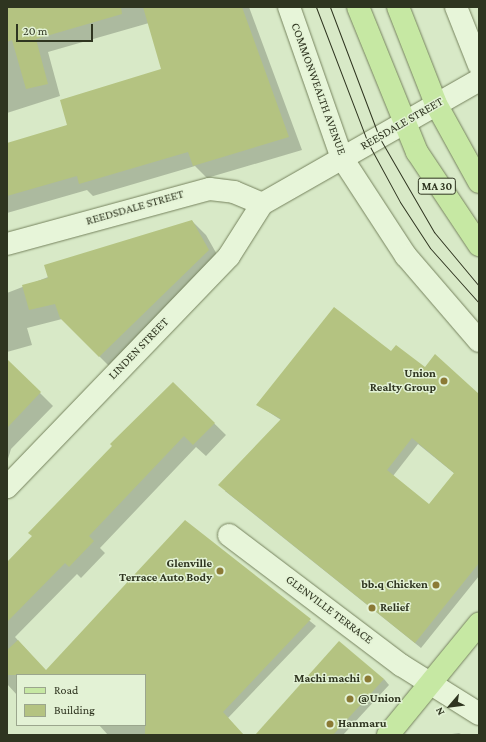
<!DOCTYPE html>
<html>
<head>
<meta charset="utf-8">
<style>
  body { margin:0 }
  #map { position:relative; width:486px; height:742px; overflow:hidden; background:#d8e9c7; font-family:"Crimson Pro",serif }
  div>[style] { position:absolute }
  [style*='--x'] { left:calc(var(--x)*1px); top:calc(var(--y)*1px); width:calc(var(--w)*1px); rotate:calc(var(--a)*1deg) }
  .shadow>* { inset:0; background:#0003 }
  .building>* { inset:0; background:#b4c381 }
  .roads { filter:drop-shadow(0 0 1px #76835e) drop-shadow(0 0 1px #76835e) }
  .minor>* { height:22px; margin:-11px; padding:0 11px; transform-origin:11px; border-radius:11px; background:#e7f5d9 }
  .major>* { height:22px; margin:-11px; padding:0 11px; transform-origin:11px; border-radius:11px; background:#c6e8a3 }
  .tram>* { height:1px; margin:-0.5px; padding:0 0.5px; transform-origin:0.5px; border-radius:0.5px; background:#2f3520 }
  .dots>* { width:11px; height:11px; translate:-50% -50%; box-sizing:border-box; border:2px solid #e3f2d5; border-radius:50% }
  span { translate:-50% -50%; white-space:nowrap; text-align:center; line-height:1.15; -webkit-text-stroke:3px #e3f2d5; paint-order:stroke }
  .shield-label span { padding:1px 3px; background:#e3f2d5; border:1px solid; border-radius:3px; -webkit-text-stroke-width:0 }
  .shield-label { font-size:11px; color:#2f3520; font-weight:700 }
  .street-label { font-size:12px; color:#2f3520 }
  .poi-label { font-size:12px; color:#2f3520; font-weight:700 }
  .right { translate:-100% -50%; text-align:right }
  .left { translate:0 -50%; text-align:left }
  .frame { position:absolute; inset:0; border:8px solid #2f3520; pointer-events:none }
  .legend { position:absolute; left:16px; top:674px; width:130px; height:52px; box-sizing:border-box; background:#e3f2d5; border:1px solid #9ba68d; margin:0; padding:5px 7px; list-style:none; font-size:12px; color:#2f3520 }
  .legend li { display:flex; align-items:center; gap:8px; height:20px }
  .legend b { width:20px; border:1px solid #9ba68d }
  .north { position:absolute; left:430px; top:686px; width:40px; height:40px; -webkit-text-stroke:3px #e3f2d5; paint-order:stroke; rotate:242deg; font-size:11px; font-weight:700; line-height:16px; text-align:center; color:#2f3520 }
  .north::after { content:''; display:block; margin:auto; width:14px; height:18px; background:#2f3520; clip-path:polygon(50% 0,100% 100%,50% 72%,0 100%) }
  .scale { position:absolute; left:16px; top:24px; width:77px; height:18px; box-sizing:border-box; border:2px solid #2f3520; border-top:0; padding-left:5px; font-size:12px; line-height:14px; white-space:nowrap; color:#2f3520; -webkit-text-stroke:3px #e3f2d5; paint-order:stroke }
</style>
</head>
<body>
<div id="map">
  <div class="shadow">
    <div style="clip-path:polygon(7px 7px,249px 7px,302px 150px,207px 178px,195px 166px,93px 196px,87px 190px,7px 213px,7px 144px,69px 125px,162px 70px,149px 23px,48px 52px,60px 96px,7px 113px)"></div>
    <div style="clip-path:polygon(192px 221px,206px 235px,223px 265px,113px 370px,62px 319px,27px 328px,32px 345px,7px 352px,7px 293px)"></div>
    <div style="clip-path:polygon(evenodd,391px 353px,479px 395px,479px 576px,421px 648px,225px 491px,281px 420px,258px 405px,391px 353px,418px 444px,455px 474px,429px 506px,393px 476px,418px 444px)"></div>
    <div style="clip-path:polygon(7px 360px,53px 406px,11px 449px,7px 462px)"></div>
    <div style="clip-path:polygon(173px 383px,226px 435px,206px 456px,196px 447px,100px 548px,105px 553px,81px 578px,77px 574px,15px 637px,49px 675px,17px 675px,17px 695px,7px 684px,7px 564px)"></div>
    <div style="clip-path:polygon(185px 521px,316px 626px,228px 718px,243px 735px,108px 735px,99px 725px,145px 725px,145px 675px,56px 675px)"></div>
    <div style="clip-path:polygon(384px 679px,389px 685px,343px 735px,257px 735px)"></div>
    <div style="clip-path:polygon(459px 733px,463px 735px,445px 735px)"></div>
  </div>
  <div class="building">
    <div style="clip-path:polygon(7px 7px,121px 7px,122px 14px,36px 39px,48px 84px,26px 89px,12px 40px,7px 42px)"></div>
    <div style="clip-path:polygon(143px 7px,242px 7px,289px 137px,193px 166px,188px 152px,79px 184px,77px 176px,7px 196px,7px 143px,67px 125px,60px 100px,161px 69px)"></div>
    <div style="clip-path:polygon(192px 220px,209px 250px,99px 357px,60px 318px,55px 304px,29px 310px,22px 285px,48px 278px,44px 265px)"></div>
    <div style="clip-path:polygon(evenodd,334px 307px,391px 351px,396px 345px,425px 367px,435px 354px,479px 394px,479px 563px,415px 643px,218px 485px,281px 419px,256px 405px,334px 307px,412px 438px,454px 473px,429px 504px,387px 470px,412px 438px)"></div>
    <div style="clip-path:polygon(7px 359px,41px 392px,7px 428px)"></div>
    <div style="clip-path:polygon(173px 382px,215px 423px,193px 445px,184px 436px,89px 536px,94px 541px,69px 567px,65px 563px,7px 622px,7px 562px,32px 536px,28px 533px,112px 446px,110px 444px)"></div>
    <div style="clip-path:polygon(185px 520px,311px 619px,223px 712px,244px 735px,145px 735px,145px 675px,7px 675px,7px 650px,18px 640px,46px 670px)"></div>
    <div style="clip-path:polygon(339px 641px,384px 679px,333px 735px,255px 735px)"></div>
  </div>
  <div class="roads">
    <div class="minor">
      <div style="--x:289;--y:7;--w:160;--a:70.7"></div>
      <div style="--x:342;--y:158;--w:117;--a:56.9"></div>
      <div style="--x:406;--y:256;--w:112;--a:49.3"></div>
      <div style="--x:456;--y:7;--w:62;--a:68.4"></div>
      <div style="--x:7;--y:244;--w:210;--a:-15.2"></div>
      <div style="--x:210;--y:189;--w:24;--a:7"></div>
      <div style="--x:234;--y:192;--w:30;--a:23"></div>
      <div style="--x:7;--y:487;--w:320;--a:-46.1"></div>
      <div style="--x:229;--y:256;--w:62;--a:-57.6"></div>
      <div style="--x:262;--y:204;--w:250;--a:-29.7"></div>
      <div style="--x:229;--y:535;--w:216;--a:37.1"></div>
      <div style="--x:401;--y:665;--w:92;--a:32.1"></div>
    </div>
    <div class="major">
      <div style="--x:358;--y:7;--w:157;--a:67.9"></div>
      <div style="--x:417;--y:152;--w:112;--a:56.3"></div>
      <div style="--x:398;--y:7;--w:104;--a:68.6"></div>
      <div style="--x:436;--y:104;--w:89;--a:61.1"></div>
      <div style="--x:388;--y:735;--w:144;--a:-50.7"></div>
    </div>
  </div>
  <div class="tram">
    <div style="--x:316;--y:7;--w:146;--a:69.1"></div>
    <div style="--x:368;--y:143;--w:67;--a:61.5"></div>
    <div style="--x:400;--y:202;--w:55;--a:56.9"></div>
    <div style="--x:430;--y:248;--w:74;--a:48.3"></div>
    <div style="--x:330;--y:7;--w:139;--a:69.3"></div>
    <div style="--x:379;--y:137;--w:110;--a:59.9"></div>
    <div style="--x:434;--y:232;--w:70;--a:50.2"></div>
  </div>
  <div class="dots">
    <div style="left:444px;top:381px;background:#8b7a35"></div>
    <div style="left:220px;top:571px;background:#8b7a35"></div>
    <div style="left:436px;top:585px;background:#8b7a35"></div>
    <div style="left:372px;top:608px;background:#8b7a35"></div>
    <div style="left:368px;top:679px;background:#8b7a35"></div>
    <div style="left:350px;top:699px;background:#8b7a35"></div>
    <div style="left:330px;top:724px;background:#8b7a35"></div>
  </div>
  <div class="shield-label">
    <span style="left:437px;top:186px">MA 30</span>
  </div>
  <div class="street-label">
    <span style="left:318px;top:89px;rotate:70deg">COMMONWEALTH AVENUE</span>
    <span style="left:402px;top:124px;rotate:-30deg">REESDALE STREET</span>
    <span style="left:135px;top:208px;rotate:-16deg">REEDSDALE STREET</span>
    <span style="left:139px;top:349px;rotate:-46deg">LINDEN STREET</span>
    <span style="left:329px;top:610px;rotate:37deg">GLENVILLE TERRACE</span>
  </div>
  <div class="poi-label">
    <span class="right" style="left:436px;top:381px">Union<br>Realty Group</span>
    <span class="right" style="left:212px;top:571px">Glenville<br>Terrace Auto Body</span>
    <span class="right" style="left:428px;top:585px">bb.q Chicken</span>
    <span class="left" style="left:380px;top:608px">Relief</span>
    <span class="right" style="left:360px;top:679px">Machi machi</span>
    <span class="left" style="left:358px;top:699px">@Union</span>
    <span class="left" style="left:338px;top:724px">Hanmaru</span>
  </div>
  <div class="frame"></div>
  <ul class="legend">
  <li><b style="height:5px;background:#c6e8a3"></b>Road</li>
  <li><b style="height:11px;background:#b4c381"></b>Building</li>
  </ul>
  <div class="north">N</div>
  <div class="scale">20 m</div>
</div>
</body>
</html>
